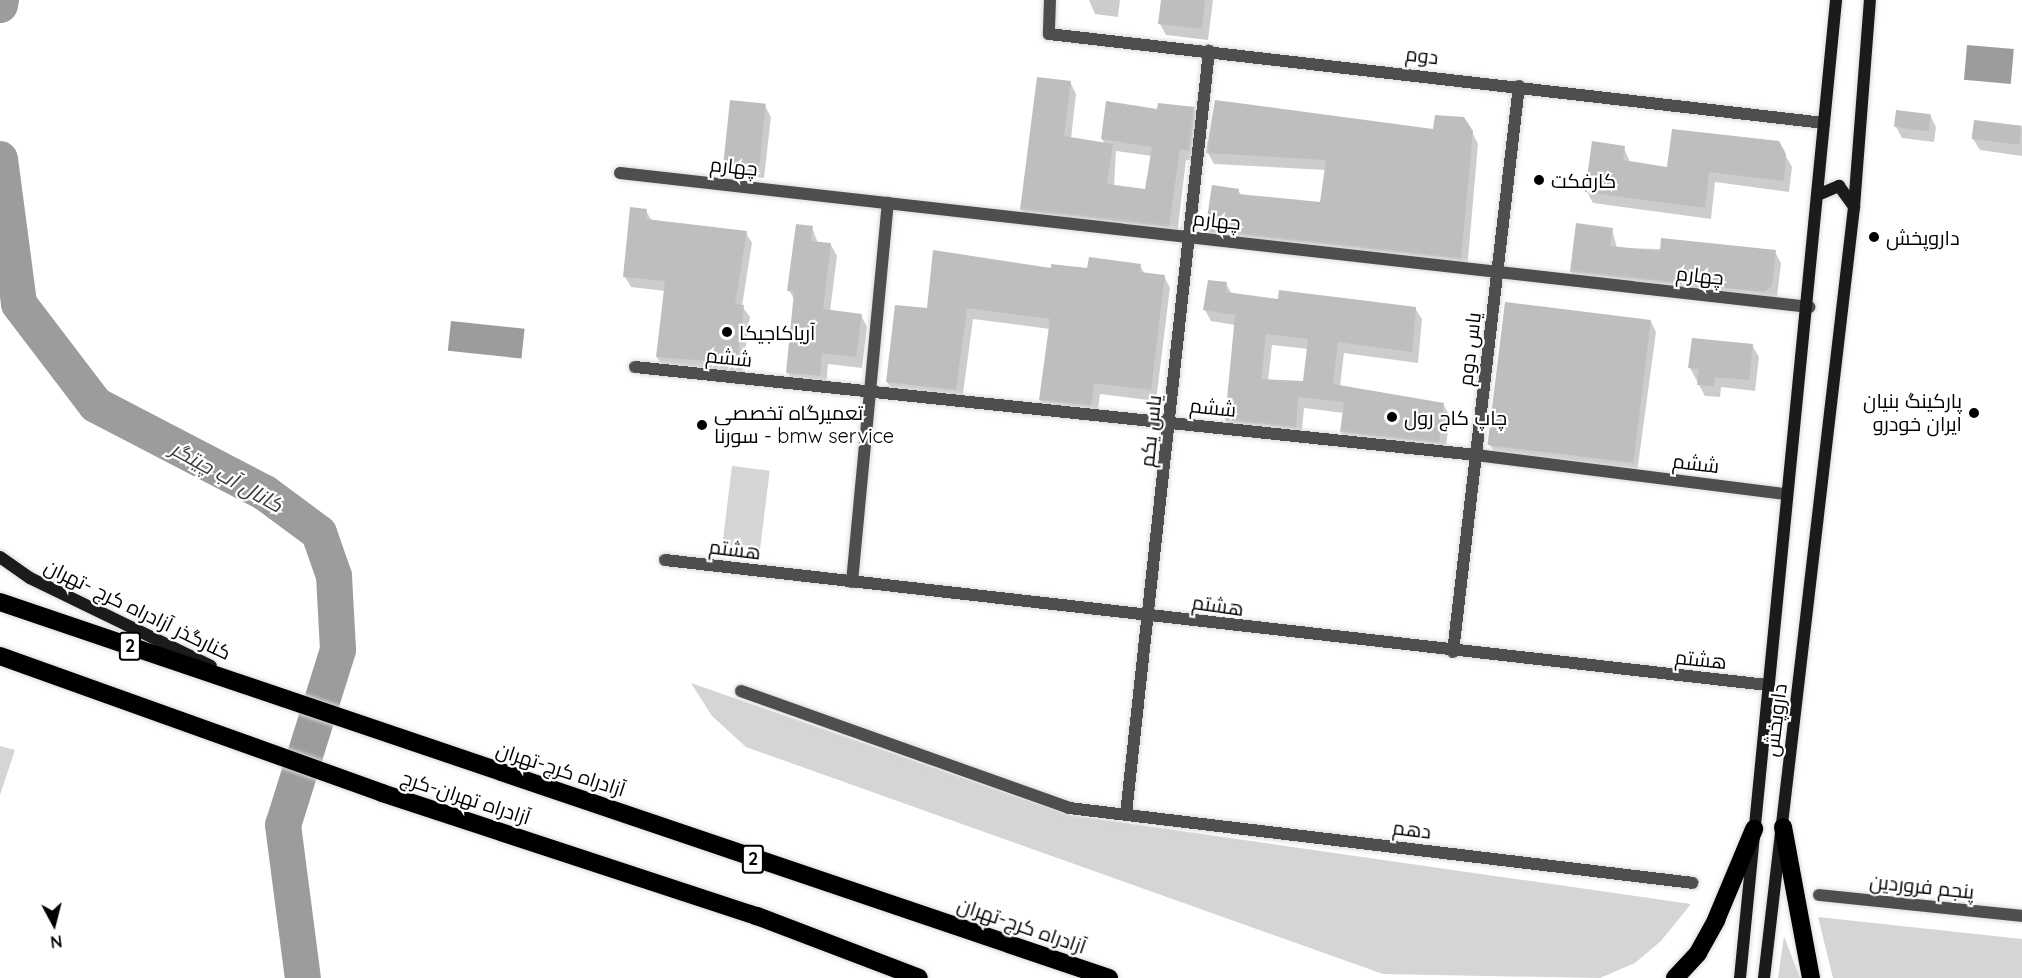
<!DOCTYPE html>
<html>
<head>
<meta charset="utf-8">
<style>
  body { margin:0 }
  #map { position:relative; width:2022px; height:978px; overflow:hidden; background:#fff; font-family:Quicksand,Cairo,sans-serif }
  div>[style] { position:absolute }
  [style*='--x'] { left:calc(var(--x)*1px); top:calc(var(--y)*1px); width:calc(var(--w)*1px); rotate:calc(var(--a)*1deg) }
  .green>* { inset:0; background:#d5d5d5; transform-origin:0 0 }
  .water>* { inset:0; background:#9c9c9c; transform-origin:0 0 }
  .shadow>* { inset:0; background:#0003 }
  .river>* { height:36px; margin:-18px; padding:0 18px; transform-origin:18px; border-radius:18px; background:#9c9c9c }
  .building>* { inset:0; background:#bebebe; transform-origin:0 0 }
  .roads { filter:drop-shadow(0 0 2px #dbdbdb) drop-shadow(0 0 2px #dbdbdb) }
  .street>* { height:12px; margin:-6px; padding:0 6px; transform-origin:6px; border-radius:6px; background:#4e4e4e }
  .secondary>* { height:12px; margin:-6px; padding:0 6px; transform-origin:6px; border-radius:6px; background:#1b1b1b }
  .highway>* { height:18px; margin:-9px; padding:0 9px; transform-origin:9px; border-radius:9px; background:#000 }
  .dots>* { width:16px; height:16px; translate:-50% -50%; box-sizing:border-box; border:3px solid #fff; border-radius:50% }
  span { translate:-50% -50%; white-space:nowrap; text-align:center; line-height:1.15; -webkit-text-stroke:4.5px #fff; paint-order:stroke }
  .shield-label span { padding:2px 4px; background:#fff; border:2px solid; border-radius:4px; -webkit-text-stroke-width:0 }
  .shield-label { font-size:18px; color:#000; font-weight:700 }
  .street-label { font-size:20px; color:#000 }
  .poi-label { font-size:20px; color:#000 }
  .left { translate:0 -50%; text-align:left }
  .right { translate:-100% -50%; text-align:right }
  .water-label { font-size:21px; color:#3d3d3d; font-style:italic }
  .north { position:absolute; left:24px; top:894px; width:60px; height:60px; -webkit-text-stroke:4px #fff; paint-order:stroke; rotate:173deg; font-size:16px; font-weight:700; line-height:24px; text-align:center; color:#000 }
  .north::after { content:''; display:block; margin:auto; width:21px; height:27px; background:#000; clip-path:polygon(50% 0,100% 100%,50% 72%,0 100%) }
</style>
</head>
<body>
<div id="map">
  <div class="green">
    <div style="left:732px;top:466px;width:38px;height:79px;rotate:7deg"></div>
    <div style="clip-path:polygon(691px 683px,1069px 815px,1691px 904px,1661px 941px,1635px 963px,1600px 978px,1383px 974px,746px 747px,712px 716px)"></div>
    <div style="clip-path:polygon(0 746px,15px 750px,0 795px)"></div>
    <div style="clip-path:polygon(1818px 917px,2022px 939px,2022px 978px,1833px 978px)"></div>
    <div style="clip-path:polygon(1784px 936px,1800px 978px,1778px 978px)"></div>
  </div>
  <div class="water">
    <div style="left:1967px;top:45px;width:47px;height:35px;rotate:5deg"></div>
    <div style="left:451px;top:321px;width:74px;height:30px;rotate:6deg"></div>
  </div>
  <div class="shadow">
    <div style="clip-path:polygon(1089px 0,1120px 0,1118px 17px,1095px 14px)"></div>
    <div style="clip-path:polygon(1162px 0,1213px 0,1208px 40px,1166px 35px,1160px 24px)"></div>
    <div style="clip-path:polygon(evenodd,1070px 82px,1076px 94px,1071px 139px,1105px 144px,1102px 139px,1158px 111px,1194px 109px,1200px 120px,1196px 161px,1186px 160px,1177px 235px,1028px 221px,1021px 209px,1070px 82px,1116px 151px,1152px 156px,1146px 191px,1114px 186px,1116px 151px)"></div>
    <div style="clip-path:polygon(765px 106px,771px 117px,764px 178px,730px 174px,723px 163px)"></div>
    <div style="clip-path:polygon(1930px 115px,1936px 127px,1934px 142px,1902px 138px,1896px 127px)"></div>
    <div style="clip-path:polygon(2022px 128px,2022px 156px,1980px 150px,1973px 139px)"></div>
    <div style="clip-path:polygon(1435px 131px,1472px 132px,1478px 144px,1467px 270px,1213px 242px,1207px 230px,1238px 190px,1242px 196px,1321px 204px,1326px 170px,1214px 164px,1208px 153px)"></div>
    <div style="clip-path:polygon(1778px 142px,1792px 167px,1789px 192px,1715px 182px,1711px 219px,1593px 203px,1587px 192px,1624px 148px,1630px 162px,1669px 168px)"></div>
    <div style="clip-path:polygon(646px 211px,652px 221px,746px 233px,752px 243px,742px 306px,750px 317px,742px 373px,663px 368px,657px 357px,665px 291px,631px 287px,625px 277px)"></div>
    <div style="clip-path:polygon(812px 228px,818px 243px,831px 245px,837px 256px,830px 311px,861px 315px,867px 327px,862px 368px,828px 364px,826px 387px,794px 384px,788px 373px,795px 301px,789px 290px)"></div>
    <div style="clip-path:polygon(1612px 229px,1617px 248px,1775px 252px,1781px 263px,1777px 297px,1771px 303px,1578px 283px,1571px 271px)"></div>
    <div style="clip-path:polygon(1140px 266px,1145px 274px,1164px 276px,1170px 288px,1156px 401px,1100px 394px,1097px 417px,1047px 412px,1040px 400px,1050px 329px,973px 319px,962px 401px,894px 393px,887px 382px,929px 310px,1052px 270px)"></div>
    <div style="clip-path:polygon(evenodd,1226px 284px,1232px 294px,1279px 301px,1415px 308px,1422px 319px,1418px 363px,1344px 353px,1340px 386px,1443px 404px,1450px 416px,1445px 454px,1348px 443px,1341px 432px,1344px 413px,1304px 408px,1301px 439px,1233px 431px,1226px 420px,1235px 325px,1211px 321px,1205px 310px,1226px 284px,1272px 345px,1308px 349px,1304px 383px,1268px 381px,1272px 345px)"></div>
    <div style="clip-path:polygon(1650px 320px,1656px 332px,1637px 473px,1497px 456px,1490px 445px)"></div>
    <div style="clip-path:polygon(1752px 345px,1759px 357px,1755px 391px,1721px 387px,1720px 397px,1705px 396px,1690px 368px)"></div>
  </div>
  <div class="river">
    <div style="--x:0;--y:5;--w:5;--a:-79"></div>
    <div style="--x:0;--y:159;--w:146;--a:82.5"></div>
    <div style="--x:19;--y:304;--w:127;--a:52.7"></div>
    <div style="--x:96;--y:405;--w:191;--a:27.5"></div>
    <div style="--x:265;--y:493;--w:67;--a:36.5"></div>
    <div style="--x:319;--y:533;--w:46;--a:70.8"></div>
    <div style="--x:334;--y:576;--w:74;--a:86.9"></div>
    <div style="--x:338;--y:650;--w:183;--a:107.4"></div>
    <div style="--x:283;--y:825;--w:154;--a:82.6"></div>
  </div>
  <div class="building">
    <div style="clip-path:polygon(1161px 0,1205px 0,1202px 29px,1158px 24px)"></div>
    <div style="clip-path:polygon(1037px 77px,1071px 81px,1064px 136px,1113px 144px,1107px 184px,1145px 189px,1152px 147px,1101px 139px,1106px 101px,1157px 109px,1158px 103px,1195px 107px,1190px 151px,1180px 149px,1169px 227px,1020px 210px)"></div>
    <div style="left:730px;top:100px;width:36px;height:64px;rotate:6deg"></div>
    <div style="clip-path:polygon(1215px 100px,1433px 129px,1435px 115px,1464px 117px,1473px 131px,1461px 259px,1205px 231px,1212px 185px,1239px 189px,1238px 194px,1320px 202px,1326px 160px,1206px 153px)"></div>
    <div style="left:1896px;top:110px;width:35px;height:17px;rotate:7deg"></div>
    <div style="left:1974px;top:120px;width:48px;height:19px;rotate:7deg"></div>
    <div style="clip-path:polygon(1672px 129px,1779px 141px,1786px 154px,1784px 181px,1709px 172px,1705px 208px,1585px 192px,1592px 141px,1625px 146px,1623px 160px,1667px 167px)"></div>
    <div style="clip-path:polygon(630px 207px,647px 209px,646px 219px,747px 231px,735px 304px,744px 305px,737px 363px,656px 357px,665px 281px,623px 277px)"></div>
    <div style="clip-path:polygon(1576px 223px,1613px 228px,1610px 246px,1660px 251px,1661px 238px,1776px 250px,1772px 286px,1764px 292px,1570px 272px)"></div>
    <div style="clip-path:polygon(796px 224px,813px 226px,811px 241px,831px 243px,823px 309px,862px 314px,856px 357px,822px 353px,820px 376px,786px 373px,794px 292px,787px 291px)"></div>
    <div style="clip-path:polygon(933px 250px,1051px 268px,1051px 264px,1087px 268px,1089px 257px,1141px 264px,1140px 272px,1165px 275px,1151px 390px,1094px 383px,1091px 406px,1039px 400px,1050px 319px,967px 308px,956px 390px,886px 382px,895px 305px,927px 308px)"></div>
    <div style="clip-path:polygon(evenodd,1208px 280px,1227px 282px,1226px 292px,1278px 299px,1279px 290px,1416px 307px,1412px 352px,1338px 342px,1333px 384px,1444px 403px,1439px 443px,1340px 432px,1344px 402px,1298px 397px,1296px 428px,1225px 420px,1235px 315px,1203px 310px,1208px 280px,1266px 334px,1308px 339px,1303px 381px,1261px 379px,1266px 334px)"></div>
    <div style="left:1505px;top:302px;width:147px;height:144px;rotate:7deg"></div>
    <div style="clip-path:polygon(1692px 338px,1753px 344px,1749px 380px,1715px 377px,1714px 386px,1697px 385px,1699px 369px,1688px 368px)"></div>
  </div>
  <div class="roads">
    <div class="street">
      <div style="--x:1050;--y:0;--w:34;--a:92"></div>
      <div style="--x:1049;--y:34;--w:780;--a:6.55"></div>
      <div style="--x:620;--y:173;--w:1197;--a:6.43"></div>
      <div style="--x:635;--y:367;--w:846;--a:5.97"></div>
      <div style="--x:1476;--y:455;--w:312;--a:7.2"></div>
      <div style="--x:665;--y:560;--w:1109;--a:6.47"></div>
      <div style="--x:852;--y:582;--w:381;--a:-84.6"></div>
      <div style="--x:1453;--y:652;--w:570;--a:-83.35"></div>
      <div style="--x:741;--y:691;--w:348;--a:19.6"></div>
      <div style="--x:1069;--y:808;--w:628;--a:6.85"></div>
      <div style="--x:1126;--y:814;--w:768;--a:-83.79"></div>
      <div style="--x:1819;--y:895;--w:204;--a:5.9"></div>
    </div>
    <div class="secondary">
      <div style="--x:1820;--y:194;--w:21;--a:-23"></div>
      <div style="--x:1839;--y:186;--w:26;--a:54"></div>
      <div style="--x:0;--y:557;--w:37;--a:35"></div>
      <div style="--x:30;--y:578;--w:201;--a:25.9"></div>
      <div style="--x:1740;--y:978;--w:983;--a:-84.39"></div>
      <div style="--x:1764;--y:978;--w:776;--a:-83.34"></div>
      <div style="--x:1854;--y:207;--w:208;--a:-85.6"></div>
    </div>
    <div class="highway">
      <div style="--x:0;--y:602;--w:1171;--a:18.73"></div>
      <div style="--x:0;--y:656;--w:406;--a:19.7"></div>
      <div style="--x:382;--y:793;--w:395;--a:18.2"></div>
      <div style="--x:757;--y:916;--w:173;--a:20.9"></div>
      <div style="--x:1783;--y:827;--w:154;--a:79.5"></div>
      <div style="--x:1675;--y:978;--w:34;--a:-47"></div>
      <div style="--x:1698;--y:953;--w:38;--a:-61"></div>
      <div style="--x:1716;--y:920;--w:99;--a:-67.3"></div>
    </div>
  </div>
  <div class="dots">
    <div style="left:1539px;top:180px;background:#000"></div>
    <div style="left:1874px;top:237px;background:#000"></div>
    <div style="left:727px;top:332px;background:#000"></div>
    <div style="left:1974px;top:413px;background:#000"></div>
    <div style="left:1392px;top:417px;background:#000"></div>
    <div style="left:702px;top:425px;background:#000"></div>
  </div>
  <div class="shield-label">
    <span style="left:130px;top:646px">2</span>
    <span style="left:753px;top:859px">2</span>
  </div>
  <div class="street-label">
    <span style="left:1422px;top:55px;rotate:7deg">دوم</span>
    <span style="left:734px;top:166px;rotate:6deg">چهارم</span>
    <span style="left:1217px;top:220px;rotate:6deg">چهارم</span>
    <span style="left:1700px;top:275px;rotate:6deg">چهارم</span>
    <span style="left:1469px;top:349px;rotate:-83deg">یاس دوم</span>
    <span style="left:729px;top:357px;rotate:6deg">ششم</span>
    <span style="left:1213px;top:407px;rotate:6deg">ششم</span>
    <span style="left:1150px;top:431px;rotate:-84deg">یاس یکم</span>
    <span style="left:1696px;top:463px;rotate:7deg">ششم</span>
    <span style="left:735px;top:549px;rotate:7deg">هشتم</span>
    <span style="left:1218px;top:605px;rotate:8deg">هشتم</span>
    <span style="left:138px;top:609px;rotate:26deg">کنارگذر آزادراه کرج -تهران</span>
    <span style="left:1701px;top:659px;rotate:6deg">هشتم</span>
    <span style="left:1775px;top:720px;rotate:-83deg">داروپخش</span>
    <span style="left:561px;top:769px;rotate:18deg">آزادراه کرج-تهران</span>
    <span style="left:466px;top:797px;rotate:18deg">آزادراه تهران-کرج</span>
    <span style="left:1412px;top:829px;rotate:7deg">دهم</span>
    <span style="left:1922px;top:886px;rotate:6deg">پنجم فروردین</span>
    <span style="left:1022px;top:925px;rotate:19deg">آزادراه کرج-تهران</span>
  </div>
  <div class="poi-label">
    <span class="left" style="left:1551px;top:180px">کارفکت</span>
    <span class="left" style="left:1886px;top:237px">داروپخش</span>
    <span class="left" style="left:739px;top:332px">آریاکاجیکا</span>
    <span class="right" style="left:1962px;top:412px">پارکینگ بنیان<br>ایران خودرو</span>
    <span class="left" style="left:714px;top:424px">تعمیرگاه تخصصی<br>سورنا - bmw service</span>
    <span class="left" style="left:1404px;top:417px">چاپ کاج رول</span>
  </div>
  <div class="water-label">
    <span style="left:227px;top:476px;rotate:29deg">کانال آب چیتگر</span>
  </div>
  <div class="north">N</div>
</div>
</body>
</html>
